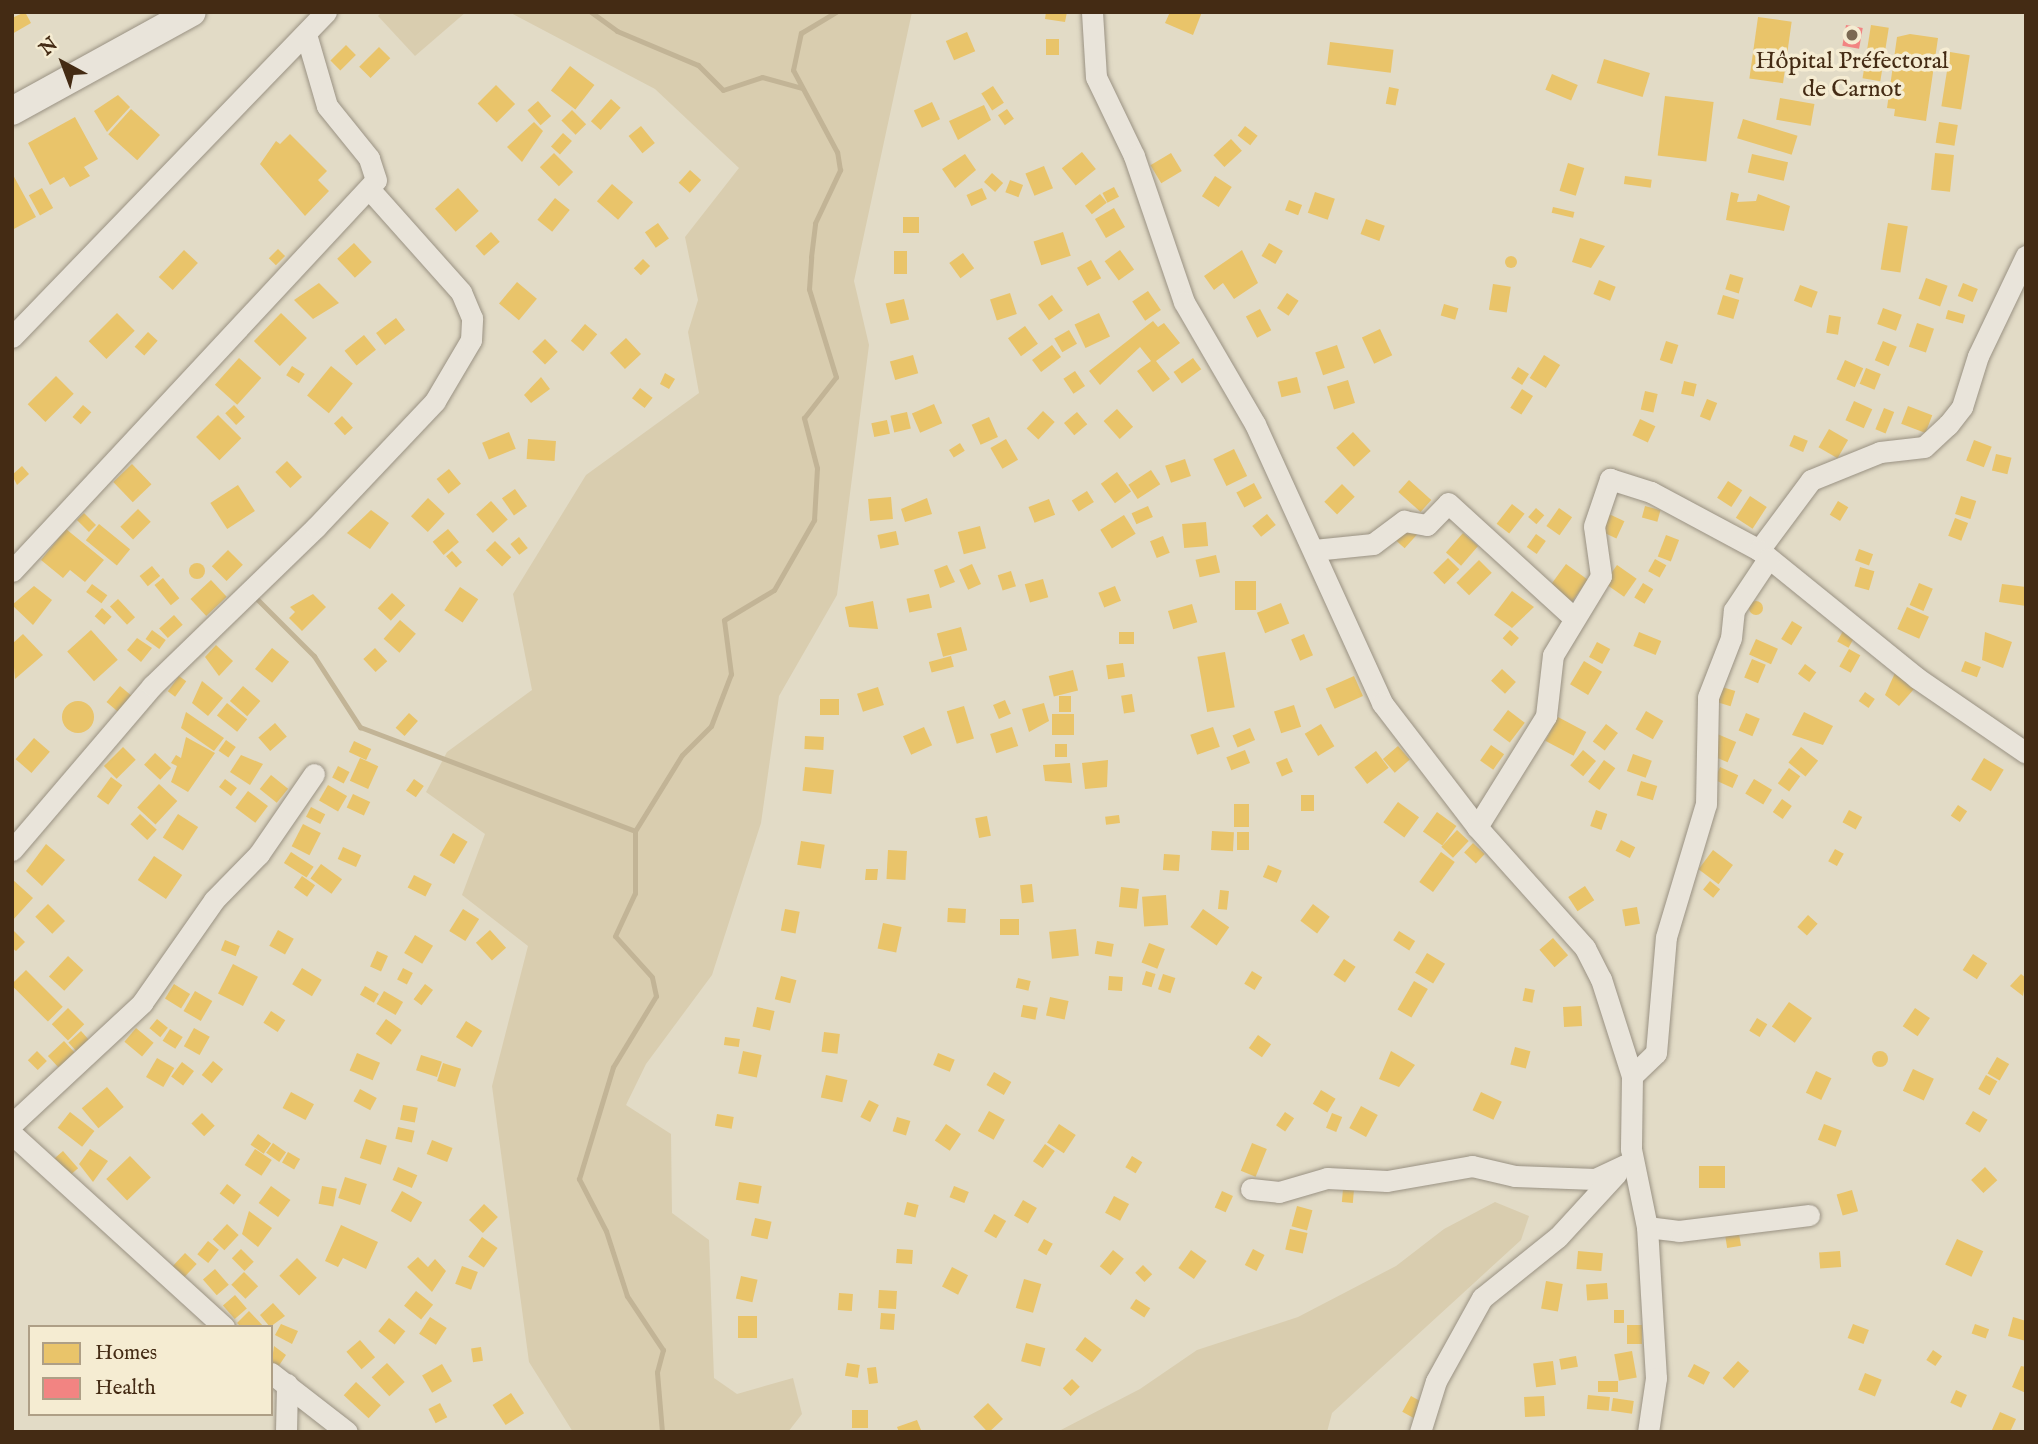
<!DOCTYPE html>
<html>
<head>
<meta charset="utf-8">
<style>
  body { margin:0 }
  #map { position:relative; width:2038px; height:1444px; overflow:hidden; background:#e2dbc6; font-family:"IM FELL English",serif }
  div>[style] { position:absolute }
  [style*='--x'] { left:calc(var(--x)*1px); top:calc(var(--y)*1px); width:calc(var(--w)*1px); rotate:calc(var(--a)*1deg) }
  .green>* { inset:0; background:#d9cdaf }
  .homes>* { inset:0; background:#e9c46a; transform-origin:0 0 }
  .round { border-radius:50% }
  .health>* { inset:0; background:#f28482; transform-origin:0 0 }
  .stream>* { height:5px; margin:-2.5px; padding:0 2.5px; transform-origin:2.5px; border-radius:2.5px; background:#c2b496 }
  .roads { filter:drop-shadow(0 0 2px #9a9283) drop-shadow(0 0 2px #9a9283) }
  .minor>* { height:21px; margin:-10.5px; padding:0 10.5px; transform-origin:10.5px; border-radius:10.5px; background:#e9e4da }
  .secondary>* { height:28px; margin:-14px; padding:0 14px; transform-origin:14px; border-radius:14px; background:#e9e4da }
  .dots>* { width:19px; height:19px; translate:-50% -50%; box-sizing:border-box; border:4px solid #f5ecd2; border-radius:50% }
  span { translate:-50% -50%; white-space:nowrap; text-align:center; line-height:1.15; -webkit-text-stroke:7px #f5ecd2; paint-order:stroke }
  .poi-label { font-size:24px; color:#442b14 }
  .frame { position:absolute; inset:0; border:14px solid #442b14; pointer-events:none }
  .legend { position:absolute; left:28px; top:1325px; width:245px; height:91px; box-sizing:border-box; background:#f5ecd2; border:2px solid #ae9f86; margin:0; padding:9px 12px; list-style:none; font-size:21px; color:#442b14 }
  .legend li { display:flex; align-items:center; gap:14px; height:35px }
  .legend b { width:35px; border:2px solid #ae9f86 }
  .north { position:absolute; left:28px; top:28px; width:70px; height:70px; -webkit-text-stroke:5px #f5ecd2; paint-order:stroke; rotate:319deg; font-size:19px; font-weight:700; line-height:28px; text-align:center; color:#442b14 }
  .north::after { content:''; display:block; margin:auto; width:24px; height:32px; background:#442b14; clip-path:polygon(50% 0,100% 100%,50% 72%,0 100%) }
</style>
</head>
<body>
<div id="map">
  <div class="green">
    <div style="clip-path:polygon(382px 12px,466px 12px,415px 56px,378px 16px)"></div>
    <div style="clip-path:polygon(509px 12px,912px 12px,854px 281px,869px 345px,837px 595px,779px 696px,761px 823px,712px 975px,646px 1064px,626px 1105px,671px 1134px,672px 1213px,709px 1240px,714px 1378px,737px 1394px,793px 1378px,802px 1414px,788px 1432px,573px 1432px,529px 1362px,492px 1086px,528px 946px,462px 895px,485px 834px,426px 792px,447px 752px,532px 690px,513px 594px,586px 475px,699px 393px,688px 332px,698px 300px,685px 237px,739px 168px,655px 89px)"></div>
    <div style="clip-path:polygon(1495px 1202px,1529px 1216px,1521px 1240px,1332px 1413px,1327px 1432px,1057px 1432px,1140px 1389px,1197px 1350px,1298px 1317px,1396px 1266px,1444px 1229px)"></div>
  </div>
  <div class="homes">
    <div style="clip-path:polygon(25px 12px,31px 23px,12px 34px,12px 18px)"></div>
    <div style="clip-path:polygon(1046px 12px,1067px 12px,1065px 22px,1045px 19px)"></div>
    <div style="clip-path:polygon(1170px 12px,1202px 12px,1193px 35px,1165px 23px)"></div>
    <div style="left:1758px;top:17px;width:34px;height:62px;rotate:8deg"></div>
    <div style="left:1871px;top:25px;width:18px;height:54px;rotate:9deg"></div>
    <div style="left:967px;top:32px;width:21px;height:23px;rotate:67deg"></div>
    <div style="clip-path:polygon(1910px 34px,1938px 38px,1926px 121px,1894px 116px,1895px 109px,1887px 108px,1897px 37px)"></div>
    <div style="left:1059px;top:39px;width:16px;height:13px;rotate:90deg"></div>
    <div style="left:1330px;top:42px;width:64px;height:23px;rotate:7deg"></div>
    <div style="left:346px;top:45px;width:14px;height:22px;rotate:45deg"></div>
    <div style="left:379px;top:47px;width:16px;height:28px;rotate:45deg"></div>
    <div style="left:1950px;top:52px;width:20px;height:55px;rotate:9deg"></div>
    <div style="left:1604px;top:59px;width:48px;height:25px;rotate:17deg"></div>
    <div style="left:570px;top:66px;width:31px;height:31px;rotate:38deg"></div>
    <div style="left:1552px;top:74px;width:28px;height:17px;rotate:23deg"></div>
    <div style="left:496px;top:85px;width:27px;height:26px;rotate:45deg"></div>
    <div style="left:993px;top:86px;width:20px;height:14px;rotate:57deg"></div>
    <div style="left:1389px;top:87px;width:10px;height:17px;rotate:11deg"></div>
    <div style="clip-path:polygon(118px 95px,130px 107px,107px 132px,94px 111px)"></div>
    <div style="left:1665px;top:96px;width:49px;height:60px;rotate:7deg"></div>
    <div style="left:1780px;top:98px;width:35px;height:22px;rotate:10deg"></div>
    <div style="left:611px;top:99px;width:13px;height:30px;rotate:42deg"></div>
    <div style="left:538px;top:101px;width:20px;height:14px;rotate:49deg"></div>
    <div style="left:932px;top:102px;width:19px;height:20px;rotate:65deg"></div>
    <div style="clip-path:polygon(984px 105px,991px 120px,958px 140px,949px 121px)"></div>
    <div style="left:131px;top:109px;width:39px;height:34px;rotate:42deg"></div>
    <div style="left:1007px;top:109px;width:12px;height:11px;rotate:55deg"></div>
    <div style="left:572px;top:110px;width:20px;height:15px;rotate:45deg"></div>
    <div style="clip-path:polygon(75px 117px,98px 159px,84px 167px,90px 176px,70px 187px,64px 177px,50px 185px,28px 143px)"></div>
    <div style="left:1743px;top:119px;width:57px;height:20px;rotate:17deg"></div>
    <div style="clip-path:polygon(534px 122px,543px 131px,522px 162px,507px 147px)"></div>
    <div style="left:1939px;top:122px;width:19px;height:21px;rotate:9deg"></div>
    <div style="left:641px;top:126px;width:22px;height:16px;rotate:51deg"></div>
    <div style="left:1245px;top:126px;width:16px;height:12px;rotate:38deg"></div>
    <div style="left:563px;top:133px;width:12px;height:18px;rotate:42deg"></div>
    <div style="clip-path:polygon(290px 134px,327px 171px,318px 180px,329px 191px,305px 216px,260px 164px,276px 141px,280px 144px)"></div>
    <div style="left:1231px;top:139px;width:16px;height:24px;rotate:47deg"></div>
    <div style="left:1082px;top:152px;width:22px;height:26px;rotate:51deg"></div>
    <div style="left:554px;top:153px;width:27px;height:20px;rotate:45deg"></div>
    <div style="left:1171px;top:153px;width:21px;height:24px;rotate:59deg"></div>
    <div style="left:1935px;top:153px;width:19px;height:37px;rotate:6deg"></div>
    <div style="clip-path:polygon(965px 154px,976px 170px,955px 188px,942px 169px)"></div>
    <div style="left:1752px;top:154px;width:37px;height:19px;rotate:13deg"></div>
    <div style="left:1568px;top:163px;width:17px;height:29px;rotate:17deg"></div>
    <div style="left:1044px;top:166px;width:24px;height:20px;rotate:68deg"></div>
    <div style="left:690px;top:170px;width:15px;height:17px;rotate:42deg"></div>
    <div style="clip-path:polygon(12px 173px,36px 217px,12px 230px)"></div>
    <div style="left:992px;top:173px;width:15px;height:12px;rotate:42deg"></div>
    <div style="left:1215px;top:176px;width:20px;height:24px;rotate:33deg"></div>
    <div style="left:1625px;top:176px;width:27px;height:8px;rotate:8deg"></div>
    <div style="left:1010px;top:180px;width:14px;height:13px;rotate:21deg"></div>
    <div style="left:612px;top:184px;width:28px;height:23px;rotate:41deg"></div>
    <div style="left:1114px;top:187px;width:11px;height:13px;rotate:63deg"></div>
    <div style="left:42px;top:188px;width:23px;height:15px;rotate:61deg"></div>
    <div style="left:458px;top:188px;width:31px;height:31px;rotate:48deg"></div>
    <div style="left:982px;top:188px;width:12px;height:17px;rotate:66deg"></div>
    <div style="left:1315px;top:192px;width:21px;height:22px;rotate:19deg"></div>
    <div style="clip-path:polygon(1731px 192px,1739px 194px,1737px 202px,1756px 201px,1758px 194px,1790px 206px,1784px 231px,1726px 220px)"></div>
    <div style="left:1100px;top:194px;width:11px;height:19px;rotate:52deg"></div>
    <div style="left:555px;top:198px;width:19px;height:28px;rotate:39deg"></div>
    <div style="left:1289px;top:200px;width:14px;height:11px;rotate:21deg"></div>
    <div style="left:1553px;top:207px;width:22px;height:6px;rotate:13deg"></div>
    <div style="left:1114px;top:208px;width:22px;height:22px;rotate:60deg"></div>
    <div style="left:903px;top:217px;width:16px;height:16px"></div>
    <div style="left:1366px;top:219px;width:20px;height:16px;rotate:20deg"></div>
    <div style="left:658px;top:223px;width:19px;height:16px;rotate:55deg"></div>
    <div style="left:1888px;top:223px;width:20px;height:47px;rotate:9deg"></div>
    <div style="left:491px;top:232px;width:13px;height:21px;rotate:48deg"></div>
    <div style="left:1063px;top:232px;width:25px;height:31px;rotate:72deg"></div>
    <div style="clip-path:polygon(1580px 238px,1605px 246px,1591px 268px,1572px 262px)"></div>
    <div style="left:354px;top:243px;width:26px;height:23px;rotate:47deg"></div>
    <div style="left:1269px;top:243px;width:16px;height:15px;rotate:30deg"></div>
    <div style="left:278px;top:249px;width:10px;height:13px;rotate:45deg"></div>
    <div style="left:184px;top:250px;width:19px;height:37px;rotate:43deg"></div>
    <div style="left:1120px;top:250px;width:24px;height:19px;rotate:54deg"></div>
    <div style="clip-path:polygon(1242px 250px,1258px 283px,1234px 299px,1223px 283px,1214px 290px,1204px 276px)"></div>
    <div style="left:894px;top:251px;width:13px;height:23px"></div>
    <div style="left:963px;top:253px;width:19px;height:17px;rotate:54deg"></div>
    <div class="round" style="left:1505px;top:256px;width:12px;height:12px"></div>
    <div style="left:643px;top:259px;width:10px;height:13px;rotate:45deg"></div>
    <div style="left:1091px;top:260px;width:21px;height:16px;rotate:61deg"></div>
    <div style="left:1730px;top:274px;width:14px;height:16px;rotate:17deg"></div>
    <div style="left:1926px;top:278px;width:23px;height:22px;rotate:20deg"></div>
    <div style="left:1599px;top:280px;width:18px;height:15px;rotate:22deg"></div>
    <div style="left:517px;top:282px;width:26px;height:28px;rotate:40deg"></div>
    <div style="clip-path:polygon(319px 283px,339px 303px,313px 319px,294px 300px)"></div>
    <div style="left:1963px;top:283px;width:16px;height:14px;rotate:22deg"></div>
    <div style="left:1493px;top:284px;width:18px;height:26px;rotate:9deg"></div>
    <div style="left:1800px;top:285px;width:19px;height:17px;rotate:21deg"></div>
    <div style="left:1148px;top:291px;width:23px;height:19px;rotate:56deg"></div>
    <div style="left:1010px;top:293px;width:22px;height:21px;rotate:72deg"></div>
    <div style="left:1287px;top:293px;width:14px;height:18px;rotate:34deg"></div>
    <div style="left:1052px;top:295px;width:19px;height:17px;rotate:55deg"></div>
    <div style="left:1723px;top:295px;width:17px;height:20px;rotate:17deg"></div>
    <div style="left:904px;top:299px;width:21px;height:19px;rotate:76deg"></div>
    <div style="left:1444px;top:304px;width:15px;height:12px;rotate:16deg"></div>
    <div style="left:1883px;top:308px;width:20px;height:17px;rotate:20deg"></div>
    <div style="left:1260px;top:309px;width:24px;height:16px;rotate:62deg"></div>
    <div style="left:1948px;top:310px;width:18px;height:9px;rotate:16deg"></div>
    <div style="left:117px;top:313px;width:25px;height:40px;rotate:45deg"></div>
    <div style="left:281px;top:313px;width:36px;height:39px;rotate:44deg"></div>
    <div style="left:1099px;top:313px;width:26px;height:27px;rotate:65deg"></div>
    <div style="left:1829px;top:315px;width:12px;height:18px;rotate:9deg"></div>
    <div style="left:396px;top:318px;width:15px;height:25px;rotate:53deg"></div>
    <div style="clip-path:polygon(1153px 321px,1158px 327px,1164px 323px,1180px 343px,1156px 361px,1170px 379px,1153px 392px,1137px 371px,1151px 361px,1140px 347px,1100px 385px,1089px 371px)"></div>
    <div style="left:1917px;top:323px;width:18px;height:25px;rotate:19deg"></div>
    <div style="left:585px;top:324px;width:16px;height:22px;rotate:40deg"></div>
    <div style="left:1025px;top:326px;width:22px;height:21px;rotate:54deg"></div>
    <div style="left:1380px;top:329px;width:29px;height:20px;rotate:65deg"></div>
    <div style="left:1069px;top:330px;width:16px;height:17px;rotate:60deg"></div>
    <div style="left:148px;top:332px;width:13px;height:20px;rotate:42deg"></div>
    <div style="left:364px;top:335px;width:19px;height:25px;rotate:51deg"></div>
    <div style="left:626px;top:338px;width:22px;height:22px;rotate:47deg"></div>
    <div style="left:545px;top:339px;width:18px;height:18px;rotate:45deg"></div>
    <div style="left:1666px;top:341px;width:13px;height:20px;rotate:18deg"></div>
    <div style="left:1883px;top:341px;width:15px;height:21px;rotate:23deg"></div>
    <div style="left:1052px;top:345px;width:15px;height:25px;rotate:53deg"></div>
    <div style="left:1337px;top:345px;width:24px;height:23px;rotate:71deg"></div>
    <div style="left:913px;top:355px;width:19px;height:24px;rotate:74deg"></div>
    <div style="left:1544px;top:355px;width:19px;height:27px;rotate:32deg"></div>
    <div style="left:239px;top:358px;width:30px;height:36px;rotate:42deg"></div>
    <div style="left:1193px;top:358px;width:14px;height:24px;rotate:54deg"></div>
    <div style="left:1845px;top:360px;width:20px;height:21px;rotate:24deg"></div>
    <div style="left:292px;top:366px;width:15px;height:11px;rotate:32deg"></div>
    <div style="left:331px;top:366px;width:28px;height:38px;rotate:39deg"></div>
    <div style="left:1518px;top:367px;width:13px;height:13px;rotate:32deg"></div>
    <div style="left:1866px;top:368px;width:16px;height:17px;rotate:22deg"></div>
    <div style="left:1075px;top:371px;width:18px;height:14px;rotate:56deg"></div>
    <div style="clip-path:polygon(665px 373px,675px 379px,669px 389px,660px 384px)"></div>
    <div style="left:56px;top:376px;width:25px;height:40px;rotate:45deg"></div>
    <div style="clip-path:polygon(541px 377px,550px 389px,531px 403px,524px 395px)"></div>
    <div style="left:1297px;top:377px;width:16px;height:20px;rotate:76deg"></div>
    <div style="left:1348px;top:380px;width:24px;height:22px;rotate:73deg"></div>
    <div style="left:1684px;top:381px;width:13px;height:13px;rotate:13deg"></div>
    <div style="left:640px;top:388px;width:16px;height:13px;rotate:38deg"></div>
    <div style="left:1522px;top:389px;width:13px;height:22px;rotate:32deg"></div>
    <div style="left:1645px;top:391px;width:13px;height:19px;rotate:13deg"></div>
    <div style="left:1707px;top:399px;width:11px;height:19px;rotate:22deg"></div>
    <div style="left:1854px;top:401px;width:20px;height:21px;rotate:24deg"></div>
    <div style="left:934px;top:404px;width:21px;height:24px;rotate:67deg"></div>
    <div style="left:83px;top:405px;width:11px;height:16px;rotate:41deg"></div>
    <div style="left:234px;top:405px;width:16px;height:12px;rotate:47deg"></div>
    <div style="left:1908px;top:406px;width:26px;height:19px;rotate:21deg"></div>
    <div style="left:1884px;top:408px;width:11px;height:23px;rotate:22deg"></div>
    <div style="left:1117px;top:409px;width:24px;height:18px;rotate:48deg"></div>
    <div style="left:1043px;top:411px;width:16px;height:24px;rotate:43deg"></div>
    <div style="left:907px;top:412px;width:17px;height:17px;rotate:77deg"></div>
    <div style="left:1077px;top:412px;width:16px;height:17px;rotate:50deg"></div>
    <div style="left:218px;top:415px;width:33px;height:31px;rotate:45deg"></div>
    <div style="left:342px;top:416px;width:16px;height:11px;rotate:47deg"></div>
    <div style="left:989px;top:417px;width:22px;height:19px;rotate:66deg"></div>
    <div style="left:1640px;top:419px;width:17px;height:18px;rotate:25deg"></div>
    <div style="left:887px;top:420px;width:14px;height:16px;rotate:78deg"></div>
    <div style="left:1829px;top:429px;width:22px;height:21px;rotate:30deg"></div>
    <div style="left:509px;top:432px;width:18px;height:29px;rotate:68deg"></div>
    <div style="left:1353px;top:432px;width:26px;height:23px;rotate:47deg"></div>
    <div style="left:1794px;top:435px;width:15px;height:12px;rotate:23deg"></div>
    <div style="left:528px;top:439px;width:28px;height:20px;rotate:4deg"></div>
    <div style="left:1006px;top:439px;width:24px;height:18px;rotate:60deg"></div>
    <div style="left:1974px;top:440px;width:19px;height:22px;rotate:21deg"></div>
    <div style="left:960px;top:443px;width:9px;height:13px;rotate:58deg"></div>
    <div style="left:1234px;top:449px;width:30px;height:23px;rotate:64deg"></div>
    <div style="left:1996px;top:454px;width:16px;height:17px;rotate:14deg"></div>
    <div style="left:1185px;top:459px;width:18px;height:21px;rotate:71deg"></div>
    <div style="left:287px;top:461px;width:22px;height:16px;rotate:47deg"></div>
    <div style="left:132px;top:464px;width:28px;height:26px;rotate:46deg"></div>
    <div style="clip-path:polygon(22px 466px,29px 474px,17px 485px,12px 475px)"></div>
    <div style="left:449px;top:469px;width:19px;height:16px;rotate:51deg"></div>
    <div style="left:1151px;top:470px;width:17px;height:27px;rotate:57deg"></div>
    <div style="left:1117px;top:472px;width:24px;height:20px;rotate:54deg"></div>
    <div style="left:1409px;top:480px;width:30px;height:16px;rotate:42deg"></div>
    <div style="left:1728px;top:481px;width:17px;height:20px;rotate:33deg"></div>
    <div style="left:1254px;top:483px;width:17px;height:20px;rotate:62deg"></div>
    <div style="left:1342px;top:484px;width:18px;height:25px;rotate:45deg"></div>
    <div style="left:238px;top:485px;width:31px;height:33px;rotate:57deg"></div>
    <div style="left:515px;top:489px;width:21px;height:16px;rotate:55deg"></div>
    <div style="left:1087px;top:491px;width:13px;height:18px;rotate:58deg"></div>
    <div style="left:1750px;top:496px;width:20px;height:26px;rotate:33deg"></div>
    <div style="left:1961px;top:496px;width:16px;height:19px;rotate:18deg"></div>
    <div style="left:891px;top:497px;width:22px;height:23px;rotate:85deg"></div>
    <div style="left:428px;top:498px;width:23px;height:25px;rotate:43deg"></div>
    <div style="clip-path:polygon(927px 498px,932px 514px,905px 522px,901px 509px)"></div>
    <div style="left:1049px;top:499px;width:17px;height:22px;rotate:69deg"></div>
    <div style="left:491px;top:501px;width:25px;height:20px;rotate:48deg"></div>
    <div style="left:1838px;top:501px;width:12px;height:16px;rotate:31deg"></div>
    <div style="left:1512px;top:504px;width:16px;height:25px;rotate:38deg"></div>
    <div style="left:1148px;top:506px;width:12px;height:18px;rotate:66deg"></div>
    <div style="left:1645px;top:506px;width:16px;height:12px;rotate:15deg"></div>
    <div style="left:1536px;top:508px;width:11px;height:12px;rotate:41deg"></div>
    <div style="left:1559px;top:508px;width:16px;height:22px;rotate:35deg"></div>
    <div style="left:138px;top:509px;width:18px;height:25px;rotate:45deg"></div>
    <div style="clip-path:polygon(371px 510px,389px 523px,370px 549px,347px 533px)"></div>
    <div style="left:84px;top:513px;width:17px;height:10px;rotate:45deg"></div>
    <div style="left:1267px;top:514px;width:14px;height:19px;rotate:51deg"></div>
    <div style="left:1609px;top:514px;width:17px;height:19px;rotate:25deg"></div>
    <div style="left:1124px;top:515px;width:22px;height:28px;rotate:58deg"></div>
    <div style="left:1955px;top:518px;width:14px;height:19px;rotate:21deg"></div>
    <div style="left:1206px;top:522px;width:24px;height:24px;rotate:85deg"></div>
    <div style="left:99px;top:524px;width:40px;height:21px;rotate:39deg"></div>
    <div style="left:1409px;top:524px;width:13px;height:21px;rotate:42deg"></div>
    <div style="left:980px;top:526px;width:23px;height:23px;rotate:75deg"></div>
    <div style="clip-path:polygon(66px 529px,104px 560px,85px 582px,70px 570px,63px 578px,41px 560px)"></div>
    <div style="left:448px;top:529px;width:17px;height:20px;rotate:50deg"></div>
    <div style="left:896px;top:531px;width:14px;height:19px;rotate:78deg"></div>
    <div style="left:1463px;top:533px;width:20px;height:26px;rotate:41deg"></div>
    <div style="left:1536px;top:534px;width:12px;height:16px;rotate:35deg"></div>
    <div style="left:1666px;top:535px;width:14px;height:23px;rotate:21deg"></div>
    <div style="left:1163px;top:536px;width:18px;height:14px;rotate:68deg"></div>
    <div style="left:519px;top:537px;width:14px;height:11px;rotate:51deg"></div>
    <div style="left:495px;top:541px;width:23px;height:13px;rotate:45deg"></div>
    <div style="left:1859px;top:549px;width:15px;height:12px;rotate:20deg"></div>
    <div style="left:228px;top:550px;width:21px;height:23px;rotate:45deg"></div>
    <div style="left:452px;top:551px;width:15px;height:8px;rotate:48deg"></div>
    <div style="left:1216px;top:555px;width:18px;height:21px;rotate:77deg"></div>
    <div style="left:1448px;top:558px;width:16px;height:21px;rotate:45deg"></div>
    <div style="left:1655px;top:559px;width:13px;height:14px;rotate:29deg"></div>
    <div style="left:1479px;top:560px;width:18px;height:32px;rotate:45deg"></div>
    <div class="round" style="left:189px;top:563px;width:16px;height:16px"></div>
    <div style="left:972px;top:564px;width:22px;height:14px;rotate:66deg"></div>
    <div style="left:1566px;top:564px;width:27px;height:27px;rotate:36deg"></div>
    <div style="clip-path:polygon(947px 565px,955px 582px,940px 588px,934px 570px)"></div>
    <div style="left:1617px;top:565px;width:24px;height:22px;rotate:35deg"></div>
    <div style="left:152px;top:566px;width:13px;height:16px;rotate:51deg"></div>
    <div style="left:1860px;top:567px;width:15px;height:20px;rotate:16deg"></div>
    <div style="left:1011px;top:571px;width:16px;height:14px;rotate:72deg"></div>
    <div style="left:163px;top:578px;width:26px;height:11px;rotate:51deg"></div>
    <div style="left:1043px;top:579px;width:19px;height:19px;rotate:74deg"></div>
    <div style="left:211px;top:580px;width:23px;height:28px;rotate:47deg"></div>
    <div style="left:1235px;top:581px;width:21px;height:29px"></div>
    <div style="left:1643px;top:583px;width:12px;height:17px;rotate:31deg"></div>
    <div style="left:1919px;top:583px;width:15px;height:24px;rotate:23deg"></div>
    <div style="left:92px;top:584px;width:19px;height:10px;rotate:36deg"></div>
    <div style="clip-path:polygon(2002px 584px,2026px 587px,2026px 606px,1999px 602px)"></div>
    <div style="clip-path:polygon(34px 586px,52px 600px,33px 625px,12px 605px)"></div>
    <div style="left:1115px;top:586px;width:16px;height:18px;rotate:68deg"></div>
    <div style="left:460px;top:587px;width:22px;height:28px;rotate:34deg"></div>
    <div style="clip-path:polygon(1512px 591px,1534px 607px,1512px 628px,1494px 615px)"></div>
    <div style="left:392px;top:593px;width:18px;height:21px;rotate:43deg"></div>
    <div style="clip-path:polygon(313px 594px,326px 607px,302px 631px,289px 618px,295px 612px,290px 607px)"></div>
    <div style="left:929px;top:594px;width:14px;height:23px;rotate:78deg"></div>
    <div style="left:118px;top:599px;width:25px;height:11px;rotate:47deg"></div>
    <div style="clip-path:polygon(873px 601px,878px 629px,849px 627px,845px 607px)"></div>
    <div class="round" style="left:1749px;top:601px;width:14px;height:14px"></div>
    <div style="left:1281px;top:603px;width:22px;height:26px;rotate:68deg"></div>
    <div style="left:1192px;top:604px;width:19px;height:25px;rotate:74deg"></div>
    <div style="left:1907px;top:607px;width:24px;height:24px;rotate:24deg"></div>
    <div style="left:102px;top:608px;width:13px;height:11px;rotate:42deg"></div>
    <div style="left:174px;top:615px;width:13px;height:20px;rotate:48deg"></div>
    <div style="left:400px;top:620px;width:21px;height:25px;rotate:41deg"></div>
    <div style="left:1792px;top:621px;width:12px;height:21px;rotate:31deg"></div>
    <div style="left:961px;top:627px;width:24px;height:25px;rotate:75deg"></div>
    <div style="left:91px;top:630px;width:40px;height:32px;rotate:48deg"></div>
    <div style="left:152px;top:630px;width:17px;height:11px;rotate:36deg"></div>
    <div style="left:1510px;top:630px;width:12px;height:11px;rotate:42deg"></div>
    <div style="left:1843px;top:631px;width:13px;height:12px;rotate:29deg"></div>
    <div style="left:1134px;top:632px;width:12px;height:15px;rotate:90deg"></div>
    <div style="left:1639px;top:632px;width:24px;height:15px;rotate:22deg"></div>
    <div style="clip-path:polygon(1985px 632px,2012px 642px,2003px 668px,1982px 660px)"></div>
    <div style="clip-path:polygon(23px 634px,43px 655px,15px 679px,12px 644px)"></div>
    <div style="left:1304px;top:634px;width:23px;height:14px;rotate:67deg"></div>
    <div style="clip-path:polygon(137px 638px,152px 648px,141px 662px,127px 650px)"></div>
    <div style="left:1756px;top:639px;width:24px;height:17px;rotate:24deg"></div>
    <div style="left:1597px;top:642px;width:15px;height:17px;rotate:28deg"></div>
    <div style="clip-path:polygon(216px 645px,233px 661px,219px 676px,205px 657px)"></div>
    <div style="left:272px;top:648px;width:22px;height:27px;rotate:39deg"></div>
    <div style="left:375px;top:648px;width:18px;height:16px;rotate:47deg"></div>
    <div style="left:1849px;top:649px;width:13px;height:20px;rotate:29deg"></div>
    <div style="left:1225px;top:652px;width:56px;height:28px;rotate:80deg"></div>
    <div style="left:951px;top:656px;width:11px;height:23px;rotate:75deg"></div>
    <div style="left:1752px;top:659px;width:15px;height:20px;rotate:23deg"></div>
    <div style="left:1584px;top:661px;width:21px;height:27px;rotate:31deg"></div>
    <div style="left:1965px;top:661px;width:17px;height:11px;rotate:21deg"></div>
    <div style="left:1123px;top:663px;width:14px;height:17px;rotate:82deg"></div>
    <div style="left:1805px;top:664px;width:14px;height:12px;rotate:36deg"></div>
    <div style="left:1502px;top:669px;width:19px;height:16px;rotate:43deg"></div>
    <div style="left:1073px;top:670px;width:21px;height:25px;rotate:76deg"></div>
    <div style="clip-path:polygon(1895px 673px,1914px 689px,1899px 706px,1885px 695px)"></div>
    <div style="left:179px;top:676px;width:9px;height:19px;rotate:36deg"></div>
    <div style="left:1354px;top:676px;width:22px;height:31px;rotate:66deg"></div>
    <div style="clip-path:polygon(202px 681px,223px 698px,208px 716px,192px 703px)"></div>
    <div style="left:120px;top:686px;width:17px;height:21px;rotate:40deg"></div>
    <div style="left:243px;top:686px;width:23px;height:20px;rotate:41deg"></div>
    <div style="left:1719px;top:686px;width:17px;height:16px;rotate:17deg"></div>
    <div style="left:878px;top:687px;width:19px;height:22px;rotate:72deg"></div>
    <div style="left:1865px;top:692px;width:12px;height:11px;rotate:35deg"></div>
    <div style="left:1132px;top:694px;width:18px;height:11px;rotate:81deg"></div>
    <div style="left:1059px;top:696px;width:12px;height:16px"></div>
    <div style="left:820px;top:699px;width:19px;height:16px"></div>
    <div style="left:1005px;top:700px;width:15px;height:13px;rotate:67deg"></div>
    <div class="round" style="left:62px;top:701px;width:32px;height:32px"></div>
    <div style="left:227px;top:703px;width:26px;height:16px;rotate:39deg"></div>
    <div style="clip-path:polygon(1044px 703px,1049px 721px,1029px 732px,1022px 709px)"></div>
    <div style="left:1294px;top:705px;width:23px;height:21px;rotate:72deg"></div>
    <div style="left:964px;top:706px;width:34px;height:18px;rotate:73deg"></div>
    <div style="left:1508px;top:710px;width:21px;height:25px;rotate:37deg"></div>
    <div style="left:1646px;top:711px;width:20px;height:21px;rotate:30deg"></div>
    <div style="clip-path:polygon(186px 712px,224px 738px,214px 751px,181px 728px)"></div>
    <div style="clip-path:polygon(1804px 712px,1833px 726px,1823px 745px,1792px 735px)"></div>
    <div style="left:409px;top:713px;width:12px;height:20px;rotate:42deg"></div>
    <div style="left:1746px;top:713px;width:15px;height:19px;rotate:23deg"></div>
    <div style="left:1074px;top:714px;width:21px;height:22px;rotate:90deg"></div>
    <div style="left:1558px;top:717px;width:32px;height:27px;rotate:28deg"></div>
    <div style="left:275px;top:723px;width:18px;height:22px;rotate:49deg"></div>
    <div style="left:1321px;top:724px;width:26px;height:19px;rotate:59deg"></div>
    <div style="left:1606px;top:724px;width:15px;height:22px;rotate:37deg"></div>
    <div style="left:924px;top:727px;width:20px;height:23px;rotate:66deg"></div>
    <div style="left:1012px;top:727px;width:20px;height:23px;rotate:72deg"></div>
    <div style="left:1213px;top:727px;width:21px;height:24px;rotate:71deg"></div>
    <div style="left:1250px;top:728px;width:13px;height:19px;rotate:67deg"></div>
    <div style="left:1715px;top:733px;width:23px;height:22px;rotate:23deg"></div>
    <div style="left:805px;top:736px;width:19px;height:13px;rotate:3deg"></div>
    <div style="clip-path:polygon(186px 737px,215px 753px,188px 792px,171px 782px,177px 766px,171px 763px,176px 755px,181px 758px)"></div>
    <div style="left:34px;top:738px;width:21px;height:28px;rotate:41deg"></div>
    <div style="left:226px;top:740px;width:12px;height:13px;rotate:35deg"></div>
    <div style="left:354px;top:741px;width:19px;height:12px;rotate:25deg"></div>
    <div style="left:1055px;top:744px;width:12px;height:13px"></div>
    <div style="left:1491px;top:745px;width:16px;height:19px;rotate:35deg"></div>
    <div style="left:1398px;top:746px;width:18px;height:20px;rotate:49deg"></div>
    <div style="left:123px;top:747px;width:18px;height:27px;rotate:45deg"></div>
    <div style="left:1801px;top:747px;width:22px;height:20px;rotate:39deg"></div>
    <div style="left:1245px;top:750px;width:14px;height:20px;rotate:69deg"></div>
    <div style="left:1583px;top:750px;width:17px;height:20px;rotate:40deg"></div>
    <div style="left:1376px;top:751px;width:21px;height:27px;rotate:53deg"></div>
    <div style="left:155px;top:753px;width:22px;height:16px;rotate:43deg"></div>
    <div style="left:1633px;top:754px;width:20px;height:18px;rotate:20deg"></div>
    <div style="clip-path:polygon(241px 755px,263px 764px,250px 785px,230px 772px)"></div>
    <div style="left:360px;top:758px;width:20px;height:25px;rotate:24deg"></div>
    <div style="left:1287px;top:758px;width:15px;height:12px;rotate:67deg"></div>
    <div style="left:1984px;top:758px;width:23px;height:25px;rotate:31deg"></div>
    <div style="clip-path:polygon(1108px 760px,1107px 787px,1085px 789px,1082px 763px)"></div>
    <div style="left:1604px;top:760px;width:14px;height:27px;rotate:36deg"></div>
    <div style="clip-path:polygon(1070px 763px,1072px 783px,1045px 781px,1043px 765px)"></div>
    <div style="left:338px;top:766px;width:13px;height:13px;rotate:27deg"></div>
    <div style="left:805px;top:767px;width:29px;height:24px;rotate:6deg"></div>
    <div style="left:1720px;top:767px;width:20px;height:14px;rotate:24deg"></div>
    <div style="left:1789px;top:768px;width:14px;height:19px;rotate:36deg"></div>
    <div style="left:271px;top:775px;width:22px;height:18px;rotate:39deg"></div>
    <div style="left:111px;top:777px;width:14px;height:24px;rotate:36deg"></div>
    <div style="left:225px;top:779px;width:15px;height:10px;rotate:37deg"></div>
    <div style="left:414px;top:779px;width:12px;height:14px;rotate:35deg"></div>
    <div style="left:1754px;top:779px;width:21px;height:17px;rotate:31deg"></div>
    <div style="left:1641px;top:781px;width:17px;height:15px;rotate:17deg"></div>
    <div style="left:159px;top:784px;width:25px;height:32px;rotate:43deg"></div>
    <div style="left:328px;top:785px;width:22px;height:18px;rotate:30deg"></div>
    <div style="left:248px;top:791px;width:25px;height:21px;rotate:37deg"></div>
    <div style="left:353px;top:794px;width:19px;height:15px;rotate:25deg"></div>
    <div style="left:1314px;top:795px;width:16px;height:13px;rotate:90deg"></div>
    <div style="left:1782px;top:799px;width:12px;height:16px;rotate:35deg"></div>
    <div style="left:1398px;top:802px;width:26px;height:25px;rotate:36deg"></div>
    <div style="left:1234px;top:804px;width:15px;height:23px"></div>
    <div style="left:1958px;top:805px;width:11px;height:13px;rotate:34deg"></div>
    <div style="left:311px;top:807px;width:16px;height:11px;rotate:27deg"></div>
    <div style="left:1596px;top:810px;width:12px;height:17px;rotate:20deg"></div>
    <div style="left:1849px;top:810px;width:15px;height:14px;rotate:28deg"></div>
    <div style="left:1437px;top:812px;width:24px;height:24px;rotate:36deg"></div>
    <div style="left:140px;top:814px;width:23px;height:14px;rotate:43deg"></div>
    <div style="left:178px;top:814px;width:24px;height:28px;rotate:33deg"></div>
    <div style="left:1119px;top:815px;width:8px;height:14px;rotate:83deg"></div>
    <div style="left:987px;top:816px;width:20px;height:12px;rotate:79deg"></div>
    <div style="left:303px;top:824px;width:20px;height:25px;rotate:27deg"></div>
    <div style="left:1457px;top:830px;width:16px;height:23px;rotate:43deg"></div>
    <div style="left:1212px;top:831px;width:22px;height:19px;rotate:3deg"></div>
    <div style="left:1237px;top:832px;width:12px;height:18px"></div>
    <div style="left:453px;top:833px;width:17px;height:26px;rotate:31deg"></div>
    <div style="left:1621px;top:840px;width:16px;height:12px;rotate:27deg"></div>
    <div style="left:801px;top:841px;width:24px;height:24px;rotate:9deg"></div>
    <div style="left:1473px;top:843px;width:16px;height:13px;rotate:43deg"></div>
    <div style="clip-path:polygon(46px 844px,65px 860px,42px 886px,26px 871px)"></div>
    <div style="left:343px;top:847px;width:20px;height:13px;rotate:24deg"></div>
    <div style="left:1835px;top:849px;width:10px;height:14px;rotate:29deg"></div>
    <div style="left:888px;top:850px;width:19px;height:29px;rotate:3deg"></div>
    <div style="left:1713px;top:850px;width:25px;height:24px;rotate:37deg"></div>
    <div style="left:291px;top:852px;width:27px;height:13px;rotate:33deg"></div>
    <div style="left:1441px;top:852px;width:17px;height:37px;rotate:36deg"></div>
    <div style="left:1164px;top:854px;width:16px;height:16px;rotate:4deg"></div>
    <div style="left:154px;top:856px;width:34px;height:29px;rotate:34deg"></div>
    <div style="left:321px;top:864px;width:26px;height:18px;rotate:36deg"></div>
    <div style="left:1268px;top:865px;width:15px;height:13px;rotate:23deg"></div>
    <div style="clip-path:polygon(866px 869px,878px 869px,877px 880px,865px 880px)"></div>
    <div style="left:414px;top:875px;width:20px;height:14px;rotate:27deg"></div>
    <div style="left:302px;top:876px;width:16px;height:14px;rotate:35deg"></div>
    <div style="clip-path:polygon(12px 879px,33px 898px,12px 921px)"></div>
    <div style="left:1710px;top:881px;width:13px;height:11px;rotate:39deg"></div>
    <div style="left:1032px;top:884px;width:18px;height:12px;rotate:84deg"></div>
    <div style="left:1585px;top:886px;width:17px;height:20px;rotate:57deg"></div>
    <div style="left:1121px;top:887px;width:18px;height:20px;rotate:6deg"></div>
    <div style="left:1220px;top:890px;width:9px;height:19px;rotate:6deg"></div>
    <div style="left:1166px;top:895px;width:30px;height:24px;rotate:86deg"></div>
    <div style="left:48px;top:904px;width:24px;height:18px;rotate:45deg"></div>
    <div style="left:1313px;top:904px;width:21px;height:21px;rotate:37deg"></div>
    <div style="left:1637px;top:907px;width:17px;height:15px;rotate:80deg"></div>
    <div style="left:948px;top:908px;width:18px;height:14px;rotate:3deg"></div>
    <div style="left:463px;top:909px;width:19px;height:26px;rotate:32deg"></div>
    <div style="left:785px;top:909px;width:15px;height:22px;rotate:11deg"></div>
    <div style="left:1203px;top:909px;width:32px;height:22px;rotate:35deg"></div>
    <div style="left:1808px;top:915px;width:13px;height:16px;rotate:42deg"></div>
    <div style="left:1019px;top:919px;width:16px;height:19px;rotate:90deg"></div>
    <div style="left:883px;top:923px;width:19px;height:26px;rotate:12deg"></div>
    <div style="left:1076px;top:929px;width:27px;height:27px;rotate:84deg"></div>
    <div style="left:278px;top:930px;width:18px;height:18px;rotate:29deg"></div>
    <div style="left:490px;top:930px;width:24px;height:19px;rotate:48deg"></div>
    <div style="clip-path:polygon(14px 931px,25px 942px,16px 951px,12px 948px)"></div>
    <div style="left:1399px;top:931px;width:19px;height:11px;rotate:32deg"></div>
    <div style="left:415px;top:935px;width:21px;height:21px;rotate:31deg"></div>
    <div style="left:1553px;top:938px;width:23px;height:18px;rotate:49deg"></div>
    <div style="left:225px;top:940px;width:16px;height:11px;rotate:22deg"></div>
    <div style="left:1097px;top:941px;width:17px;height:13px;rotate:10deg"></div>
    <div style="left:1149px;top:943px;width:17px;height:21px;rotate:21deg"></div>
    <div style="left:377px;top:951px;width:12px;height:17px;rotate:24deg"></div>
    <div style="left:1427px;top:953px;width:21px;height:23px;rotate:31deg"></div>
    <div style="left:1973px;top:954px;width:17px;height:19px;rotate:33deg"></div>
    <div style="left:68px;top:956px;width:21px;height:28px;rotate:43deg"></div>
    <div style="left:1344px;top:959px;width:14px;height:19px;rotate:34deg"></div>
    <div style="left:233px;top:964px;width:28px;height:33px;rotate:27deg"></div>
    <div style="left:302px;top:968px;width:23px;height:19px;rotate:31deg"></div>
    <div style="left:403px;top:968px;width:11px;height:13px;rotate:27deg"></div>
    <div style="left:26px;top:970px;width:52px;height:21px;rotate:45deg"></div>
    <div style="left:1146px;top:971px;width:10px;height:14px;rotate:17deg"></div>
    <div style="left:1252px;top:971px;width:12px;height:15px;rotate:31deg"></div>
    <div style="left:1163px;top:974px;width:13px;height:16px;rotate:18deg"></div>
    <div style="clip-path:polygon(2021px 974px,2026px 978px,2023px 996px,2010px 986px)"></div>
    <div style="left:781px;top:976px;width:16px;height:24px;rotate:15deg"></div>
    <div style="left:1109px;top:976px;width:14px;height:14px;rotate:4deg"></div>
    <div style="left:1018px;top:978px;width:13px;height:10px;rotate:13deg"></div>
    <div style="left:1414px;top:981px;width:16px;height:33px;rotate:30deg"></div>
    <div style="left:174px;top:984px;width:19px;height:17px;rotate:32deg"></div>
    <div style="left:425px;top:984px;width:10px;height:19px;rotate:37deg"></div>
    <div style="left:365px;top:986px;width:16px;height:10px;rotate:30deg"></div>
    <div style="left:1525px;top:988px;width:10px;height:13px;rotate:11deg"></div>
    <div style="left:195px;top:991px;width:20px;height:23px;rotate:30deg"></div>
    <div style="left:384px;top:991px;width:22px;height:15px;rotate:30deg"></div>
    <div style="left:1050px;top:997px;width:19px;height:19px;rotate:12deg"></div>
    <div style="left:1789px;top:1002px;width:28px;height:30px;rotate:35deg"></div>
    <div style="left:1023px;top:1005px;width:15px;height:12px;rotate:11deg"></div>
    <div style="left:1581px;top:1006px;width:20px;height:18px;rotate:87deg"></div>
    <div style="left:757px;top:1007px;width:18px;height:20px;rotate:13deg"></div>
    <div style="left:68px;top:1008px;width:23px;height:23px;rotate:45deg"></div>
    <div style="left:1915px;top:1008px;width:18px;height:22px;rotate:34deg"></div>
    <div style="left:271px;top:1011px;width:17px;height:14px;rotate:33deg"></div>
    <div style="left:1757px;top:1018px;width:12px;height:15px;rotate:31deg"></div>
    <div style="left:157px;top:1019px;width:14px;height:12px;rotate:39deg"></div>
    <div style="left:386px;top:1019px;width:19px;height:18px;rotate:35deg"></div>
    <div style="left:466px;top:1021px;width:19px;height:19px;rotate:32deg"></div>
    <div style="left:136px;top:1028px;width:23px;height:18px;rotate:40deg"></div>
    <div style="left:194px;top:1028px;width:18px;height:21px;rotate:29deg"></div>
    <div style="left:170px;top:1029px;width:15px;height:14px;rotate:32deg"></div>
    <div style="left:81px;top:1031px;width:12px;height:17px;rotate:48deg"></div>
    <div style="left:824px;top:1032px;width:16px;height:20px;rotate:7deg"></div>
    <div style="left:1258px;top:1035px;width:16px;height:16px;rotate:35deg"></div>
    <div style="left:725px;top:1037px;width:15px;height:8px;rotate:8deg"></div>
    <div style="left:64px;top:1041px;width:19px;height:22px;rotate:47deg"></div>
    <div style="left:1515px;top:1047px;width:16px;height:18px;rotate:15deg"></div>
    <div style="left:37px;top:1051px;width:14px;height:13px;rotate:45deg"></div>
    <div style="left:743px;top:1051px;width:19px;height:23px;rotate:12deg"></div>
    <div style="clip-path:polygon(1391px 1051px,1415px 1065px,1399px 1087px,1379px 1079px)"></div>
    <div class="round" style="left:1872px;top:1051px;width:16px;height:16px"></div>
    <div style="left:357px;top:1053px;width:25px;height:19px;rotate:23deg"></div>
    <div style="left:938px;top:1053px;width:18px;height:13px;rotate:22deg"></div>
    <div style="left:421px;top:1055px;width:22px;height:16px;rotate:18deg"></div>
    <div style="left:1997px;top:1057px;width:14px;height:19px;rotate:30deg"></div>
    <div style="left:157px;top:1058px;width:20px;height:22px;rotate:30deg"></div>
    <div style="left:213px;top:1061px;width:13px;height:18px;rotate:39deg"></div>
    <div style="left:182px;top:1062px;width:15px;height:18px;rotate:37deg"></div>
    <div style="left:443px;top:1063px;width:19px;height:19px;rotate:18deg"></div>
    <div style="left:1913px;top:1069px;width:23px;height:24px;rotate:25deg"></div>
    <div style="left:1816px;top:1071px;width:17px;height:24px;rotate:25deg"></div>
    <div style="left:994px;top:1072px;width:20px;height:15px;rotate:30deg"></div>
    <div style="left:826px;top:1075px;width:22px;height:23px;rotate:13deg"></div>
    <div style="left:1986px;top:1075px;width:13px;height:16px;rotate:29deg"></div>
    <div style="left:107px;top:1087px;width:26px;height:33px;rotate:50deg"></div>
    <div style="left:360px;top:1089px;width:19px;height:14px;rotate:28deg"></div>
    <div style="left:1321px;top:1090px;width:17px;height:16px;rotate:31deg"></div>
    <div style="left:291px;top:1092px;width:26px;height:18px;rotate:28deg"></div>
    <div style="left:1481px;top:1092px;width:23px;height:20px;rotate:25deg"></div>
    <div style="left:869px;top:1100px;width:11px;height:19px;rotate:27deg"></div>
    <div style="left:403px;top:1105px;width:15px;height:15px;rotate:11deg"></div>
    <div style="left:1361px;top:1106px;width:19px;height:25px;rotate:28deg"></div>
    <div style="left:989px;top:1111px;width:18px;height:23px;rotate:29deg"></div>
    <div style="left:1973px;top:1111px;width:17px;height:15px;rotate:31deg"></div>
    <div style="left:70px;top:1112px;width:31px;height:20px;rotate:38deg"></div>
    <div style="left:1285px;top:1112px;width:11px;height:16px;rotate:34deg"></div>
    <div style="left:202px;top:1113px;width:18px;height:15px;rotate:45deg"></div>
    <div style="left:1332px;top:1113px;width:11px;height:16px;rotate:22deg"></div>
    <div style="left:717px;top:1114px;width:17px;height:12px;rotate:10deg"></div>
    <div style="left:897px;top:1117px;width:14px;height:15px;rotate:17deg"></div>
    <div style="left:946px;top:1124px;width:18px;height:20px;rotate:34deg"></div>
    <div style="left:1059px;top:1124px;width:20px;height:22px;rotate:33deg"></div>
    <div style="left:1824px;top:1124px;width:19px;height:17px;rotate:21deg"></div>
    <div style="left:398px;top:1127px;width:17px;height:12px;rotate:13deg"></div>
    <div style="left:258px;top:1134px;width:16px;height:13px;rotate:35deg"></div>
    <div style="left:366px;top:1139px;width:22px;height:20px;rotate:18deg"></div>
    <div style="left:432px;top:1140px;width:22px;height:15px;rotate:21deg"></div>
    <div style="left:273px;top:1143px;width:16px;height:12px;rotate:35deg"></div>
    <div style="left:1252px;top:1143px;width:16px;height:30px;rotate:22deg"></div>
    <div style="left:1045px;top:1144px;width:12px;height:21px;rotate:35deg"></div>
    <div style="clip-path:polygon(90px 1149px,108px 1161px,93px 1182px,79px 1164px)"></div>
    <div style="left:255px;top:1149px;width:20px;height:19px;rotate:33deg"></div>
    <div style="left:63px;top:1151px;width:23px;height:16px;rotate:49deg"></div>
    <div style="left:288px;top:1152px;width:14px;height:12px;rotate:30deg"></div>
    <div style="left:130px;top:1156px;width:30px;height:33px;rotate:46deg"></div>
    <div style="left:1132px;top:1156px;width:12px;height:13px;rotate:31deg"></div>
    <div style="left:1699px;top:1166px;width:26px;height:22px"></div>
    <div style="left:398px;top:1167px;width:21px;height:14px;rotate:23deg"></div>
    <div style="left:1985px;top:1167px;width:18px;height:19px;rotate:47deg"></div>
    <div style="left:345px;top:1177px;width:23px;height:22px;rotate:18deg"></div>
    <div style="left:739px;top:1182px;width:23px;height:18px;rotate:10deg"></div>
    <div style="left:227px;top:1184px;width:18px;height:12px;rotate:38deg"></div>
    <div style="left:271px;top:1186px;width:24px;height:21px;rotate:36deg"></div>
    <div style="left:322px;top:1186px;width:15px;height:18px;rotate:11deg"></div>
    <div style="left:954px;top:1186px;width:16px;height:12px;rotate:22deg"></div>
    <div style="left:1343px;top:1189px;width:11px;height:13px;rotate:5deg"></div>
    <div style="left:1852px;top:1190px;width:22px;height:16px;rotate:74deg"></div>
    <div style="left:402px;top:1191px;width:23px;height:23px;rotate:29deg"></div>
    <div style="left:1222px;top:1191px;width:12px;height:18px;rotate:24deg"></div>
    <div style="left:1114px;top:1196px;width:17px;height:19px;rotate:28deg"></div>
    <div style="left:1023px;top:1200px;width:16px;height:18px;rotate:30deg"></div>
    <div style="left:907px;top:1202px;width:12px;height:13px;rotate:14deg"></div>
    <div style="left:484px;top:1204px;width:19px;height:22px;rotate:43deg"></div>
    <div style="left:1297px;top:1206px;width:16px;height:21px;rotate:15deg"></div>
    <div style="clip-path:polygon(249px 1211px,272px 1228px,258px 1247px,242px 1234px)"></div>
    <div style="left:994px;top:1214px;width:14px;height:20px;rotate:30deg"></div>
    <div style="left:755px;top:1218px;width:17px;height:18px;rotate:13deg"></div>
    <div style="left:227px;top:1224px;width:16px;height:21px;rotate:43deg"></div>
    <div style="clip-path:polygon(341px 1225px,378px 1242px,366px 1269px,343px 1258px,338px 1267px,325px 1261px)"></div>
    <div style="left:1738px;top:1227px;width:19px;height:14px;rotate:81deg"></div>
    <div style="left:1290px;top:1229px;width:18px;height:21px;rotate:13deg"></div>
    <div style="left:482px;top:1237px;width:19px;height:24px;rotate:35deg"></div>
    <div style="left:1044px;top:1239px;width:10px;height:13px;rotate:29deg"></div>
    <div style="left:1957px;top:1239px;width:29px;height:28px;rotate:25deg"></div>
    <div style="left:208px;top:1241px;width:14px;height:17px;rotate:39deg"></div>
    <div style="left:241px;top:1249px;width:18px;height:13px;rotate:45deg"></div>
    <div style="left:897px;top:1249px;width:16px;height:14px;rotate:4deg"></div>
    <div style="left:1253px;top:1249px;width:13px;height:18px;rotate:27deg"></div>
    <div style="left:1113px;top:1250px;width:14px;height:21px;rotate:39deg"></div>
    <div style="left:1191px;top:1250px;width:19px;height:22px;rotate:35deg"></div>
    <div style="left:1578px;top:1251px;width:25px;height:18px;rotate:5deg"></div>
    <div style="left:1840px;top:1251px;width:16px;height:21px;rotate:86deg"></div>
    <div style="left:185px;top:1253px;width:16px;height:21px;rotate:43deg"></div>
    <div style="clip-path:polygon(418px 1257px,428px 1267px,435px 1259px,446px 1271px,432px 1292px,407px 1267px)"></div>
    <div style="left:297px;top:1258px;width:28px;height:25px;rotate:45deg"></div>
    <div style="left:1143px;top:1265px;width:13px;height:11px;rotate:45deg"></div>
    <div style="left:462px;top:1266px;width:17px;height:19px;rotate:21deg"></div>
    <div style="left:952px;top:1267px;width:18px;height:22px;rotate:27deg"></div>
    <div style="left:215px;top:1269px;width:21px;height:16px;rotate:49deg"></div>
    <div style="left:244px;top:1272px;width:20px;height:18px;rotate:45deg"></div>
    <div style="left:741px;top:1276px;width:17px;height:23px;rotate:13deg"></div>
    <div style="left:1024px;top:1279px;width:18px;height:30px;rotate:16deg"></div>
    <div style="left:1546px;top:1281px;width:17px;height:28px;rotate:10deg"></div>
    <div style="left:1607px;top:1283px;width:16px;height:21px;rotate:86deg"></div>
    <div style="left:879px;top:1290px;width:18px;height:18px;rotate:3deg"></div>
    <div style="left:416px;top:1291px;width:22px;height:19px;rotate:39deg"></div>
    <div style="left:839px;top:1293px;width:14px;height:17px;rotate:4deg"></div>
    <div style="left:235px;top:1295px;width:18px;height:16px;rotate:49deg"></div>
    <div style="left:1136px;top:1299px;width:17px;height:11px;rotate:33deg"></div>
    <div style="clip-path:polygon(273px 1303px,285px 1316px,270px 1327px,260px 1315px)"></div>
    <div style="left:1614px;top:1310px;width:10px;height:13px"></div>
    <div style="clip-path:polygon(249px 1311px,264px 1327px,241px 1327px,237px 1323px)"></div>
    <div style="left:881px;top:1313px;width:14px;height:16px;rotate:4deg"></div>
    <div style="left:738px;top:1316px;width:19px;height:22px"></div>
    <div style="left:430px;top:1317px;width:20px;height:20px;rotate:33deg"></div>
    <div style="clip-path:polygon(2013px 1317px,2026px 1321px,2026px 1341px,2008px 1336px)"></div>
    <div style="left:389px;top:1318px;width:21px;height:17px;rotate:39deg"></div>
    <div style="clip-path:polygon(281px 1324px,298px 1331px,292px 1344px,275px 1335px)"></div>
    <div style="left:1853px;top:1324px;width:17px;height:15px;rotate:21deg"></div>
    <div style="left:1975px;top:1324px;width:15px;height:10px;rotate:20deg"></div>
    <div style="left:1627px;top:1325px;width:15px;height:19px"></div>
    <div style="left:1085px;top:1337px;width:21px;height:16px;rotate:37deg"></div>
    <div style="left:360px;top:1340px;width:23px;height:18px;rotate:49deg"></div>
    <div style="left:1026px;top:1343px;width:20px;height:19px;rotate:15deg"></div>
    <div style="clip-path:polygon(274px 1346px,286px 1355px,276px 1370px,271px 1367px)"></div>
    <div style="left:481px;top:1347px;width:14px;height:10px;rotate:82deg"></div>
    <div style="left:1933px;top:1350px;width:11px;height:12px;rotate:34deg"></div>
    <div style="left:1632px;top:1351px;width:27px;height:18px;rotate:80deg"></div>
    <div style="left:1576px;top:1356px;width:11px;height:17px;rotate:80deg"></div>
    <div style="left:1553px;top:1361px;width:24px;height:20px;rotate:83deg"></div>
    <div style="left:1738px;top:1361px;width:15px;height:23px;rotate:42deg"></div>
    <div style="left:387px;top:1363px;width:26px;height:21px;rotate:47deg"></div>
    <div style="left:847px;top:1363px;width:13px;height:13px;rotate:9deg"></div>
    <div style="left:442px;top:1364px;width:20px;height:23px;rotate:60deg"></div>
    <div style="left:1694px;top:1364px;width:18px;height:14px;rotate:27deg"></div>
    <div style="clip-path:polygon(2021px 1366px,2026px 1367px,2026px 1393px,2012px 1387px)"></div>
    <div style="left:876px;top:1367px;width:16px;height:9px;rotate:83deg"></div>
    <div style="left:1865px;top:1373px;width:18px;height:18px;rotate:22deg"></div>
    <div style="left:1072px;top:1379px;width:11px;height:13px;rotate:45deg"></div>
    <div style="left:1598px;top:1381px;width:20px;height:11px"></div>
    <div style="left:356px;top:1382px;width:34px;height:18px;rotate:43deg"></div>
    <div style="left:1956px;top:1390px;width:12px;height:14px;rotate:24deg"></div>
    <div style="left:511px;top:1393px;width:24px;height:22px;rotate:57deg"></div>
    <div style="left:1588px;top:1395px;width:22px;height:14px;rotate:5deg"></div>
    <div style="left:1411px;top:1396px;width:13px;height:18px;rotate:29deg"></div>
    <div style="left:1544px;top:1396px;width:20px;height:20px;rotate:87deg"></div>
    <div style="left:1613px;top:1398px;width:21px;height:13px;rotate:8deg"></div>
    <div style="left:440px;top:1403px;width:16px;height:13px;rotate:63deg"></div>
    <div style="left:988px;top:1403px;width:22px;height:20px;rotate:47deg"></div>
    <div style="left:868px;top:1410px;width:18px;height:16px;rotate:90deg"></div>
    <div style="clip-path:polygon(2000px 1412px,2016px 1419px,2010px 1432px,1991px 1432px)"></div>
    <div style="clip-path:polygon(917px 1420px,921px 1430px,899px 1432px,897px 1427px)"></div>
  </div>
  <div class="health">
    <div style="left:1846px;top:25px;width:17px;height:21px;rotate:10deg"></div>
  </div>
  <div class="stream">
    <div style="--x:591;--y:12;--w:32;--a:36"></div>
    <div style="--x:617;--y:31;--w:88;--a:22.8"></div>
    <div style="--x:698;--y:65;--w:35;--a:45"></div>
    <div style="--x:723;--y:90;--w:41;--a:-18.4"></div>
    <div style="--x:762;--y:77;--w:41;--a:15.4"></div>
    <div style="--x:252;--y:594;--w:88;--a:45"></div>
    <div style="--x:314;--y:656;--w:85;--a:57.1"></div>
    <div style="--x:360;--y:727;--w:294;--a:20.7"></div>
    <div style="--x:662;--y:1432;--w:60;--a:-94.8"></div>
    <div style="--x:657;--y:1372;--w:23;--a:-75"></div>
    <div style="--x:663;--y:1350;--w:65;--a:-123.7"></div>
    <div style="--x:627;--y:1296;--w:68;--a:-107.9"></div>
    <div style="--x:606;--y:1231;--w:59;--a:-117.4"></div>
    <div style="--x:579;--y:1179;--w:117;--a:-73.1"></div>
    <div style="--x:613;--y:1067;--w:83;--a:-58.8"></div>
    <div style="--x:656;--y:996;--w:19;--a:-102"></div>
    <div style="--x:652;--y:977;--w:55;--a:-132.1"></div>
    <div style="--x:615;--y:936;--w:47;--a:-65.1"></div>
    <div style="--x:635;--y:893;--w:62;--a:-90"></div>
    <div style="--x:635;--y:831;--w:89;--a:-58.3"></div>
    <div style="--x:682;--y:755;--w:41;--a:-45"></div>
    <div style="--x:711;--y:726;--w:56;--a:-69"></div>
    <div style="--x:731;--y:674;--w:54;--a:-97.4"></div>
    <div style="--x:724;--y:620;--w:58;--a:-31"></div>
    <div style="--x:774;--y:590;--w:81;--a:-60.3"></div>
    <div style="--x:814;--y:520;--w:52;--a:-86.7"></div>
    <div style="--x:817;--y:468;--w:52;--a:-104.6"></div>
    <div style="--x:804;--y:418;--w:52;--a:-52"></div>
    <div style="--x:836;--y:377;--w:92;--a:-107.1"></div>
    <div style="--x:809;--y:289;--w:32;--a:-86"></div>
    <div style="--x:811;--y:257;--w:34;--a:-83"></div>
    <div style="--x:815;--y:223;--w:59;--a:-64.7"></div>
    <div style="--x:840;--y:170;--w:18;--a:-99"></div>
    <div style="--x:837;--y:152;--w:93;--a:-118.2"></div>
    <div style="--x:793;--y:70;--w:38;--a:-78"></div>
    <div style="--x:801;--y:33;--w:41;--a:-31"></div>
  </div>
  <div class="roads">
    <div class="minor">
      <div style="--x:1092;--y:12;--w:65;--a:86.5"></div>
      <div style="--x:1096;--y:77;--w:88;--a:64.3"></div>
      <div style="--x:1134;--y:156;--w:154;--a:71.1"></div>
      <div style="--x:1184;--y:302;--w:141;--a:59.8"></div>
      <div style="--x:1255;--y:424;--w:307;--a:65.5"></div>
      <div style="--x:1382;--y:703;--w:156;--a:52.5"></div>
      <div style="--x:1477;--y:827;--w:162;--a:48.2"></div>
      <div style="--x:1585;--y:948;--w:35;--a:63"></div>
      <div style="--x:1601;--y:979;--w:102;--a:72.3"></div>
      <div style="--x:1632;--y:1076;--w:73;--a:90.8"></div>
      <div style="--x:1631;--y:1149;--w:80;--a:78.4"></div>
      <div style="--x:1647;--y:1227;--w:151;--a:86.6"></div>
      <div style="--x:1656;--y:1378;--w:55;--a:98.4"></div>
      <div style="--x:12;--y:337;--w:452;--a:-46"></div>
      <div style="--x:1314;--y:550;--w:59;--a:-5.8"></div>
      <div style="--x:1373;--y:544;--w:39;--a:-37"></div>
      <div style="--x:1404;--y:521;--w:23;--a:10"></div>
      <div style="--x:1427;--y:525;--w:30;--a:-46"></div>
      <div style="--x:1448;--y:503;--w:171;--a:42.4"></div>
      <div style="--x:1759;--y:550;--w:87;--a:-53.4"></div>
      <div style="--x:1811;--y:480;--w:74;--a:-22.1"></div>
      <div style="--x:1880;--y:452;--w:44;--a:-6.5"></div>
      <div style="--x:1924;--y:447;--w:33;--a:-43"></div>
      <div style="--x:1948;--y:425;--w:23;--a:-52"></div>
      <div style="--x:1962;--y:407;--w:53;--a:-72.6"></div>
      <div style="--x:1978;--y:356;--w:111;--a:-64.4"></div>
      <div style="--x:12;--y:571;--w:534;--a:-47.05"></div>
      <div style="--x:376;--y:180;--w:23;--a:-108"></div>
      <div style="--x:369;--y:158;--w:67;--a:-128.9"></div>
      <div style="--x:327;--y:106;--w:75;--a:-106.3"></div>
      <div style="--x:1477;--y:827;--w:131;--a:-58.1"></div>
      <div style="--x:1546;--y:716;--w:61;--a:-83.5"></div>
      <div style="--x:1553;--y:655;--w:92;--a:-58.7"></div>
      <div style="--x:1601;--y:576;--w:50;--a:-98"></div>
      <div style="--x:1594;--y:526;--w:50;--a:-71.2"></div>
      <div style="--x:1610;--y:479;--w:43;--a:17.6"></div>
      <div style="--x:1651;--y:492;--w:123;--a:28.2"></div>
      <div style="--x:1759;--y:550;--w:203;--a:39"></div>
      <div style="--x:1917;--y:678;--w:132;--a:34.5"></div>
      <div style="--x:12;--y:850;--w:216;--a:-49.5"></div>
      <div style="--x:152;--y:686;--w:228;--a:-44.1"></div>
      <div style="--x:316;--y:527;--w:173;--a:-46.6"></div>
      <div style="--x:435;--y:401;--w:71;--a:-59.5"></div>
      <div style="--x:471;--y:340;--w:22;--a:-87"></div>
      <div style="--x:472;--y:318;--w:28;--a:-113"></div>
      <div style="--x:461;--y:292;--w:137;--a:-131.7"></div>
      <div style="--x:1632;--y:1076;--w:33;--a:-44"></div>
      <div style="--x:1656;--y:1053;--w:116;--a:-85.1"></div>
      <div style="--x:1666;--y:937;--w:139;--a:-73.3"></div>
      <div style="--x:1706;--y:804;--w:107;--a:-88.9"></div>
      <div style="--x:1708;--y:697;--w:63;--a:-68.7"></div>
      <div style="--x:1731;--y:638;--w:28;--a:-84"></div>
      <div style="--x:1734;--y:610;--w:61;--a:-56.3"></div>
      <div style="--x:12;--y:1124;--w:178;--a:-42.9"></div>
      <div style="--x:142;--y:1003;--w:126;--a:-55"></div>
      <div style="--x:214;--y:900;--w:64;--a:-45.6"></div>
      <div style="--x:259;--y:854;--w:97;--a:-55.5"></div>
      <div style="--x:12;--y:1134;--w:287;--a:42.3"></div>
      <div style="--x:1251;--y:1189;--w:28;--a:6"></div>
      <div style="--x:1279;--y:1192;--w:50;--a:-16.3"></div>
      <div style="--x:1327;--y:1178;--w:60;--a:2.9"></div>
      <div style="--x:1387;--y:1181;--w:86;--a:-10"></div>
      <div style="--x:1472;--y:1166;--w:44;--a:13.1"></div>
      <div style="--x:1515;--y:1176;--w:80;--a:2.1"></div>
      <div style="--x:1595;--y:1179;--w:33;--a:-25"></div>
      <div style="--x:1647;--y:1227;--w:32;--a:7"></div>
      <div style="--x:1679;--y:1231;--w:131;--a:-7"></div>
      <div style="--x:271;--y:1373;--w:96;--a:37.8"></div>
      <div style="--x:286;--y:1432;--w:48;--a:-88.8"></div>
      <div style="--x:1420;--y:1432;--w:53;--a:-72.6"></div>
      <div style="--x:1436;--y:1381;--w:95;--a:-61"></div>
      <div style="--x:1482;--y:1298;--w:97;--a:-38.8"></div>
      <div style="--x:1558;--y:1237;--w:86;--a:-47.4"></div>
    </div>
    <div class="secondary">
      <div style="--x:12;--y:111;--w:205;--a:-28.8"></div>
    </div>
  </div>
  <div class="dots">
    <div style="left:1852px;top:35px;background:#7b6952"></div>
  </div>
  <div class="poi-label">
    <span style="left:1852px;top:76px">Hôpital Préfectoral<br>de Carnot</span>
  </div>
  <div class="frame"></div>
  <ul class="legend">
  <li><b style="height:19px;background:#e9c46a"></b>Homes</li>
  <li><b style="height:19px;background:#f28482"></b>Health</li>
  </ul>
  <div class="north">N</div>
</div>
</body>
</html>
